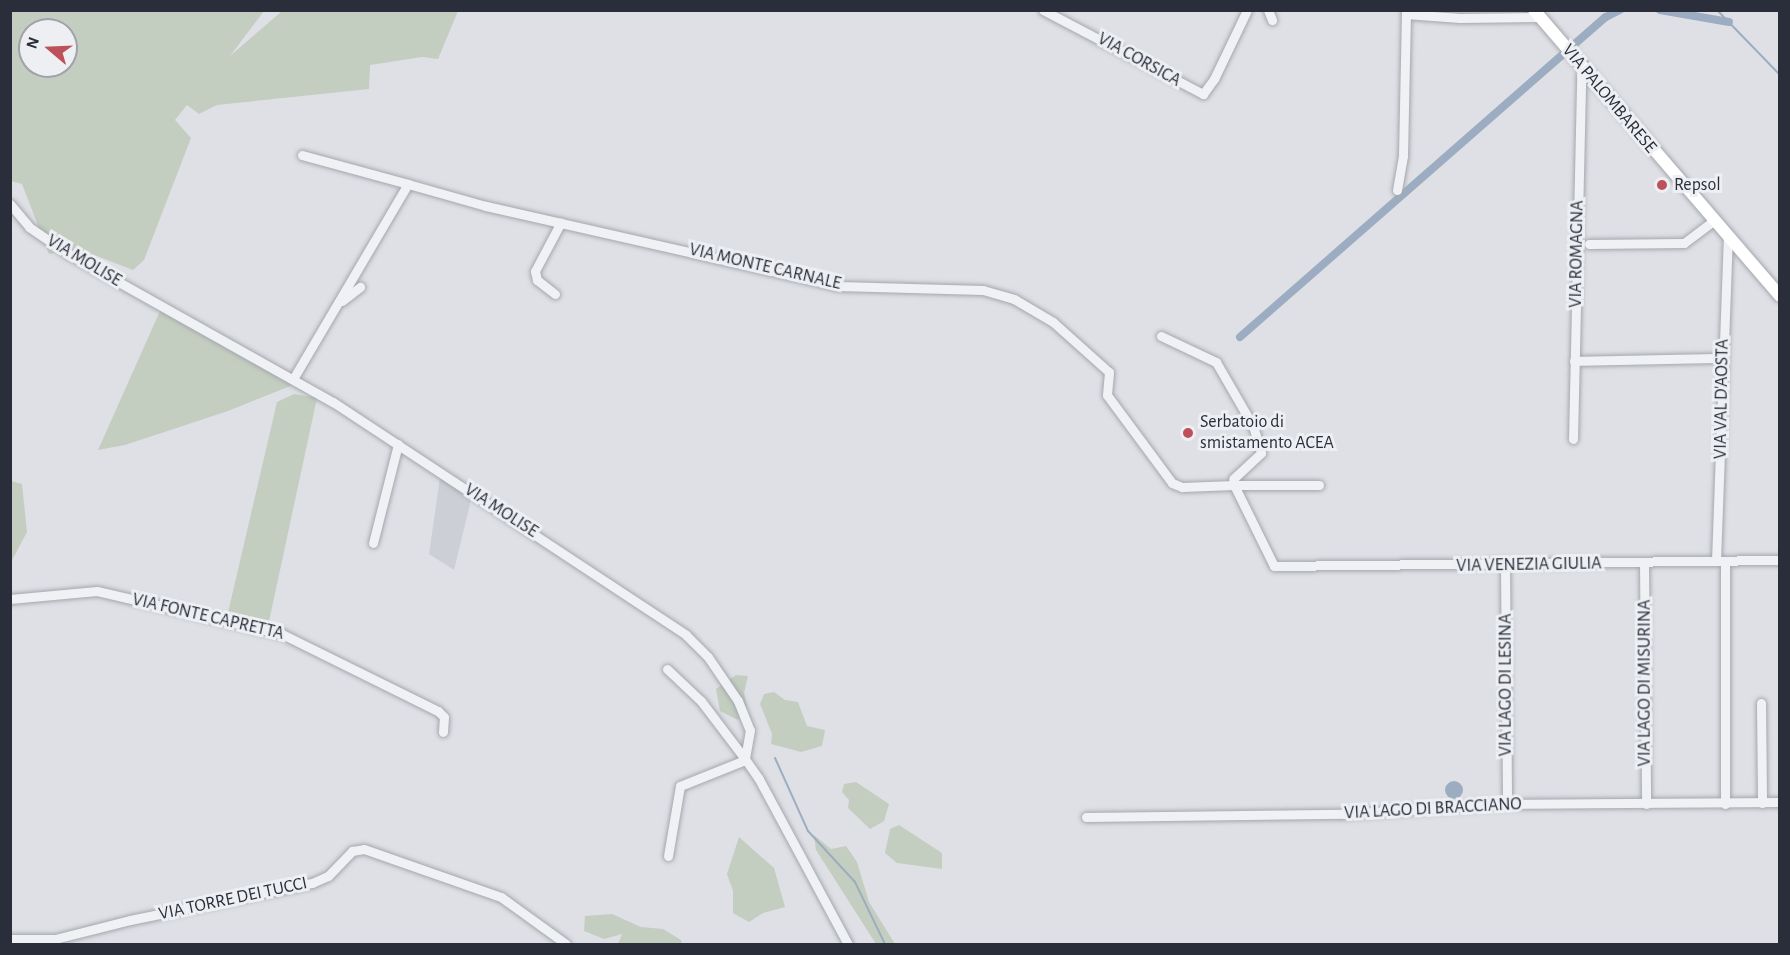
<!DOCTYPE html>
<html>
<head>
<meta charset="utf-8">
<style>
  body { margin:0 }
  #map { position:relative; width:1790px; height:955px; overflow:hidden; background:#dee0e5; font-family:"Alegreya Sans",sans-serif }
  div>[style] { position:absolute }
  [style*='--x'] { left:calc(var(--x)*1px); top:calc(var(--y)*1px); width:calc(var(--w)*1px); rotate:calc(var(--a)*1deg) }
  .built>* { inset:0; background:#cccfd6 }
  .green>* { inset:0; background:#c3cec0 }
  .water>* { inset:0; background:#9dadc1 }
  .round { border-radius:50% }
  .stream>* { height:2px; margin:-1px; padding:0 1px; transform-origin:1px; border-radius:1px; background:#9dadc1 }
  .canal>* { height:8px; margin:-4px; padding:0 4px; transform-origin:4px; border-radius:4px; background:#9dadc1 }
  .roads { filter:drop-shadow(0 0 2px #a4a7ae) drop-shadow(0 0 2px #a4a7ae) }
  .minor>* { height:9px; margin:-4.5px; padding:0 4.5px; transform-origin:4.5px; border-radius:4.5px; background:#f0f1f4 }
  .secondary>* { height:12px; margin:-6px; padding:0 6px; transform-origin:6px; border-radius:6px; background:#fff }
  .dots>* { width:16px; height:16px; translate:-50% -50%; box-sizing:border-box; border:3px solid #edeff3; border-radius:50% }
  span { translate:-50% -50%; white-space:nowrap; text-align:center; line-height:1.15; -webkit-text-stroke:6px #edeff3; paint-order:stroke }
  .street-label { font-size:18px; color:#292e3a }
  .poi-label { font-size:18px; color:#292e3a }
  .left { translate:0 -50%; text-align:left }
  .frame { position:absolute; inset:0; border:12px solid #292e3a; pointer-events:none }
  .north { position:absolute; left:18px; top:18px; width:60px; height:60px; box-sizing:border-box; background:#edeff3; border:2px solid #9fa2a9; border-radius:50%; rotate:289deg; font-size:16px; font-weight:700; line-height:24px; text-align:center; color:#292e3a }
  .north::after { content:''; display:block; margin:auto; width:21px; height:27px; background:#bc515c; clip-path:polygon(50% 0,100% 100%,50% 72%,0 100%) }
</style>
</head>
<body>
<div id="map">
  <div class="built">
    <div style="clip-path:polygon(440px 478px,471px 500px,454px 570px,429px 554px)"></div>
  </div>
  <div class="green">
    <div style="clip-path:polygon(evenodd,11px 11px,264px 11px,230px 56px,282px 11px,458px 11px,438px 59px,422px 57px,370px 65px,369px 89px,217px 105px,199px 114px,187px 105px,175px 120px,191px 138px,144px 260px,133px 270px,76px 248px,49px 254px,22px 184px,11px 181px,11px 11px,30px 30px,66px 30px,66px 66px,30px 66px,30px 30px)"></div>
    <div style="clip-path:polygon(160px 311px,293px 385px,228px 411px,125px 445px,98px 450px)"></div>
    <div style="clip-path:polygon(294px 394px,317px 398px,268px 626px,227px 617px,277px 402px)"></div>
    <div style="clip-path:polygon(11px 481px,22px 484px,27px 532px,11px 562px)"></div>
    <div style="clip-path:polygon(736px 675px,748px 676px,744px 693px,747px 706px,738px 720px,720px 711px,716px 689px)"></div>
    <div style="clip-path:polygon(774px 692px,785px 700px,798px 702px,807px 726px,825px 730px,822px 746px,801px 752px,771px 744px,772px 734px,760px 704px,764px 694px)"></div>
    <div style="clip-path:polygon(856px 782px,889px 804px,884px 821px,870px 829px,848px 808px,849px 800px,842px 792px,844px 784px)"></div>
    <div style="clip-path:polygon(899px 825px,942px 853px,942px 869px,897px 863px,885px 853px,890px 829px)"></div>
    <div style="clip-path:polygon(814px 835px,831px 849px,846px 846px,857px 862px,869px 902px,895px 944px,876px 944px,816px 850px)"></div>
    <div style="clip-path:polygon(739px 837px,774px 868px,785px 907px,763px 913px,749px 922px,733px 913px,733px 891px,727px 874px)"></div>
    <div style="clip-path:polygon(612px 914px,641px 927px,663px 929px,681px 940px,682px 944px,618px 944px,622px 934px,604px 939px,584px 931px,585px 916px)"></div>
  </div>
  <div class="water">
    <div class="round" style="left:1445px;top:781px;width:18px;height:18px"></div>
  </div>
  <div class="stream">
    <div style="--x:1717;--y:10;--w:91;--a:45.9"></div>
    <div style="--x:775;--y:758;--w:80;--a:65.7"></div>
    <div style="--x:808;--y:831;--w:69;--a:47.3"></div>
    <div style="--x:855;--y:882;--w:69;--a:64.2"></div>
  </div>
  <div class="canal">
    <div style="--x:1660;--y:10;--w:70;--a:9.9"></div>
    <div style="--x:1240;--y:337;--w:486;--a:-41.2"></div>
    <div style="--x:1606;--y:17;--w:16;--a:-27"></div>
  </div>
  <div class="roads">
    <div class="minor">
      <div style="--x:1043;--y:10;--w:181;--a:27.7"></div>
      <div style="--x:1203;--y:94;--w:19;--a:-54"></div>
      <div style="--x:1214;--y:79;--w:76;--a:-64.4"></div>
      <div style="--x:1268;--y:10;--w:11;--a:68"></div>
      <div style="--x:1406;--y:10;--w:4;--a:90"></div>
      <div style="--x:1406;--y:14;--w:54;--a:4.2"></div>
      <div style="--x:1460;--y:18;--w:79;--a:-0.7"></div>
      <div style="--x:302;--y:155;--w:110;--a:15.3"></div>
      <div style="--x:1397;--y:190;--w:35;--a:-80"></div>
      <div style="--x:1403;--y:156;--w:142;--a:-88.8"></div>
      <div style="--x:10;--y:204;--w:30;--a:50"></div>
      <div style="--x:29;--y:227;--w:46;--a:34.4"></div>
      <div style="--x:67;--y:253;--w:305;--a:29.3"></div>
      <div style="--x:333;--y:402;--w:423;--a:33.4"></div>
      <div style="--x:686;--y:635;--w:31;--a:45"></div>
      <div style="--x:708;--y:657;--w:53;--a:55.7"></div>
      <div style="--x:738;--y:701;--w:31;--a:68"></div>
      <div style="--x:750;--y:730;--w:29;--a:100"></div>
      <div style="--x:745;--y:759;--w:24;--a:55"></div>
      <div style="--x:759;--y:779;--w:187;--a:61.7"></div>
      <div style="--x:1589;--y:244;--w:95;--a:-0.6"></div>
      <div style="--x:1684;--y:243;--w:38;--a:-37"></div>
      <div style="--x:555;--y:294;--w:23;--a:-142"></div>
      <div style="--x:537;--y:280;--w:9;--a:-103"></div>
      <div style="--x:535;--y:271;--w:55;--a:-62"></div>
      <div style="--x:342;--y:301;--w:23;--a:-38"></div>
      <div style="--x:1161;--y:336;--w:61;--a:25.3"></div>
      <div style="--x:1216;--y:362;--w:74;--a:60"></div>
      <div style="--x:1253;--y:426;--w:28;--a:73"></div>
      <div style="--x:1261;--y:453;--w:38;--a:137"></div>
      <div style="--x:1574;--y:361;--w:149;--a:-1.2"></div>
      <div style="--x:293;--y:379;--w:226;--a:-59.5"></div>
      <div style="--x:408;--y:184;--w:81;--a:15.8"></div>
      <div style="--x:486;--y:206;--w:361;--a:12.8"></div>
      <div style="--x:838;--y:286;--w:145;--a:1.6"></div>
      <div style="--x:983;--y:290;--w:32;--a:16"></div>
      <div style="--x:1014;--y:299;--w:45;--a:30.5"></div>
      <div style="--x:1053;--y:322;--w:75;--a:41.8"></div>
      <div style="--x:1109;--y:372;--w:23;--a:95"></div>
      <div style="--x:1107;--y:395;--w:109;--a:53.5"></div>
      <div style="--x:1172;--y:483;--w:11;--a:22"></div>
      <div style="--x:1182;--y:487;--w:52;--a:-2.2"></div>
      <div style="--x:1234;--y:485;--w:90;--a:63.7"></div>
      <div style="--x:1274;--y:566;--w:506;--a:-0.68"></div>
      <div style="--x:1573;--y:439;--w:364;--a:-88.7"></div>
      <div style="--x:1581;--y:75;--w:6;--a:-39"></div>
      <div style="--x:1234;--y:485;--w:85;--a:0"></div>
      <div style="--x:373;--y:543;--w:102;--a:-75.8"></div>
      <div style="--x:1716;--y:561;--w:324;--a:-87.9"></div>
      <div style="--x:1644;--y:562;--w:242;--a:89.5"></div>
      <div style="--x:1505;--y:566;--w:238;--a:89.5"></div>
      <div style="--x:10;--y:599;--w:87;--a:-5.3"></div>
      <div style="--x:97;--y:591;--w:190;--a:13.1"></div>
      <div style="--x:282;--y:634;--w:174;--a:26.3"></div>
      <div style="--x:438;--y:711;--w:8;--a:45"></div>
      <div style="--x:444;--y:717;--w:15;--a:94"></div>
      <div style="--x:667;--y:669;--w:47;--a:43.3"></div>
      <div style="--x:701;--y:701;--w:73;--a:52.8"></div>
      <div style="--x:1761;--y:703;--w:100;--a:89.4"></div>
      <div style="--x:1725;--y:804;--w:243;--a:-90"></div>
      <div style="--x:1086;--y:817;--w:258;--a:-0.7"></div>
      <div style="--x:1344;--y:814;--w:154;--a:-3.7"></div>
      <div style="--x:1498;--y:804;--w:282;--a:-0.4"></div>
      <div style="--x:668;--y:856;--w:71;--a:-80.3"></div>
      <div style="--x:680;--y:786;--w:70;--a:-21.8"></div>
      <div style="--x:10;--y:939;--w:45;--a:0"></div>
      <div style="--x:55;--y:939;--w:77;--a:-14.2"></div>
      <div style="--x:130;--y:920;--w:186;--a:-11.5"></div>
      <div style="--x:312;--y:883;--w:17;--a:-24"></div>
      <div style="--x:328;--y:876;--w:35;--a:-46"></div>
      <div style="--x:352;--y:851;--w:12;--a:-9"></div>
      <div style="--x:364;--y:849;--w:145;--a:19.3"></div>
      <div style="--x:501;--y:897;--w:80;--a:35.9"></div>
    </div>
    <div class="secondary">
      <div style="--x:1534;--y:10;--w:377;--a:49.3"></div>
    </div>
  </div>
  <div class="dots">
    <div style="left:1662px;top:185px;background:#bc515c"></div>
    <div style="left:1188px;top:433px;background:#bc515c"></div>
  </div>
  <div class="street-label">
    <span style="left:1139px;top:60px;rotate:29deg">VIA CORSICA</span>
    <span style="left:1609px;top:99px;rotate:50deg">VIA PALOMBARESE</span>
    <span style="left:1577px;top:254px;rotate:-89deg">VIA ROMAGNA</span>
    <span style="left:84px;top:261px;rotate:31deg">VIA MOLISE</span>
    <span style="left:765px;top:267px;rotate:13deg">VIA MONTE CARNALE</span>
    <span style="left:1722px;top:399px;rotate:-89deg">VIA VAL D'AOSTA</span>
    <span style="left:501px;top:511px;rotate:33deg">VIA MOLISE</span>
    <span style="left:1529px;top:565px;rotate:-1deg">VIA VENEZIA GIULIA</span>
    <span style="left:208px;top:617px;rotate:13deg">VIA FONTE CAPRETTA</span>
    <span style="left:1645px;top:683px;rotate:-90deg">VIA LAGO DI MISURINA</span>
    <span style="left:1506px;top:685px;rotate:-90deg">VIA LAGO DI LESINA</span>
    <span style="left:1433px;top:809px;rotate:-3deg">VIA LAGO DI BRACCIANO</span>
    <span style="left:233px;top:899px;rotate:-12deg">VIA TORRE DEI TUCCI</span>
  </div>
  <div class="poi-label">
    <span class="left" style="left:1674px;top:185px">Repsol</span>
    <span class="left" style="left:1200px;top:433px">Serbatoio di<br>smistamento ACEA</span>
  </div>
  <div class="frame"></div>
  <div class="north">N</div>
</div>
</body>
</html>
